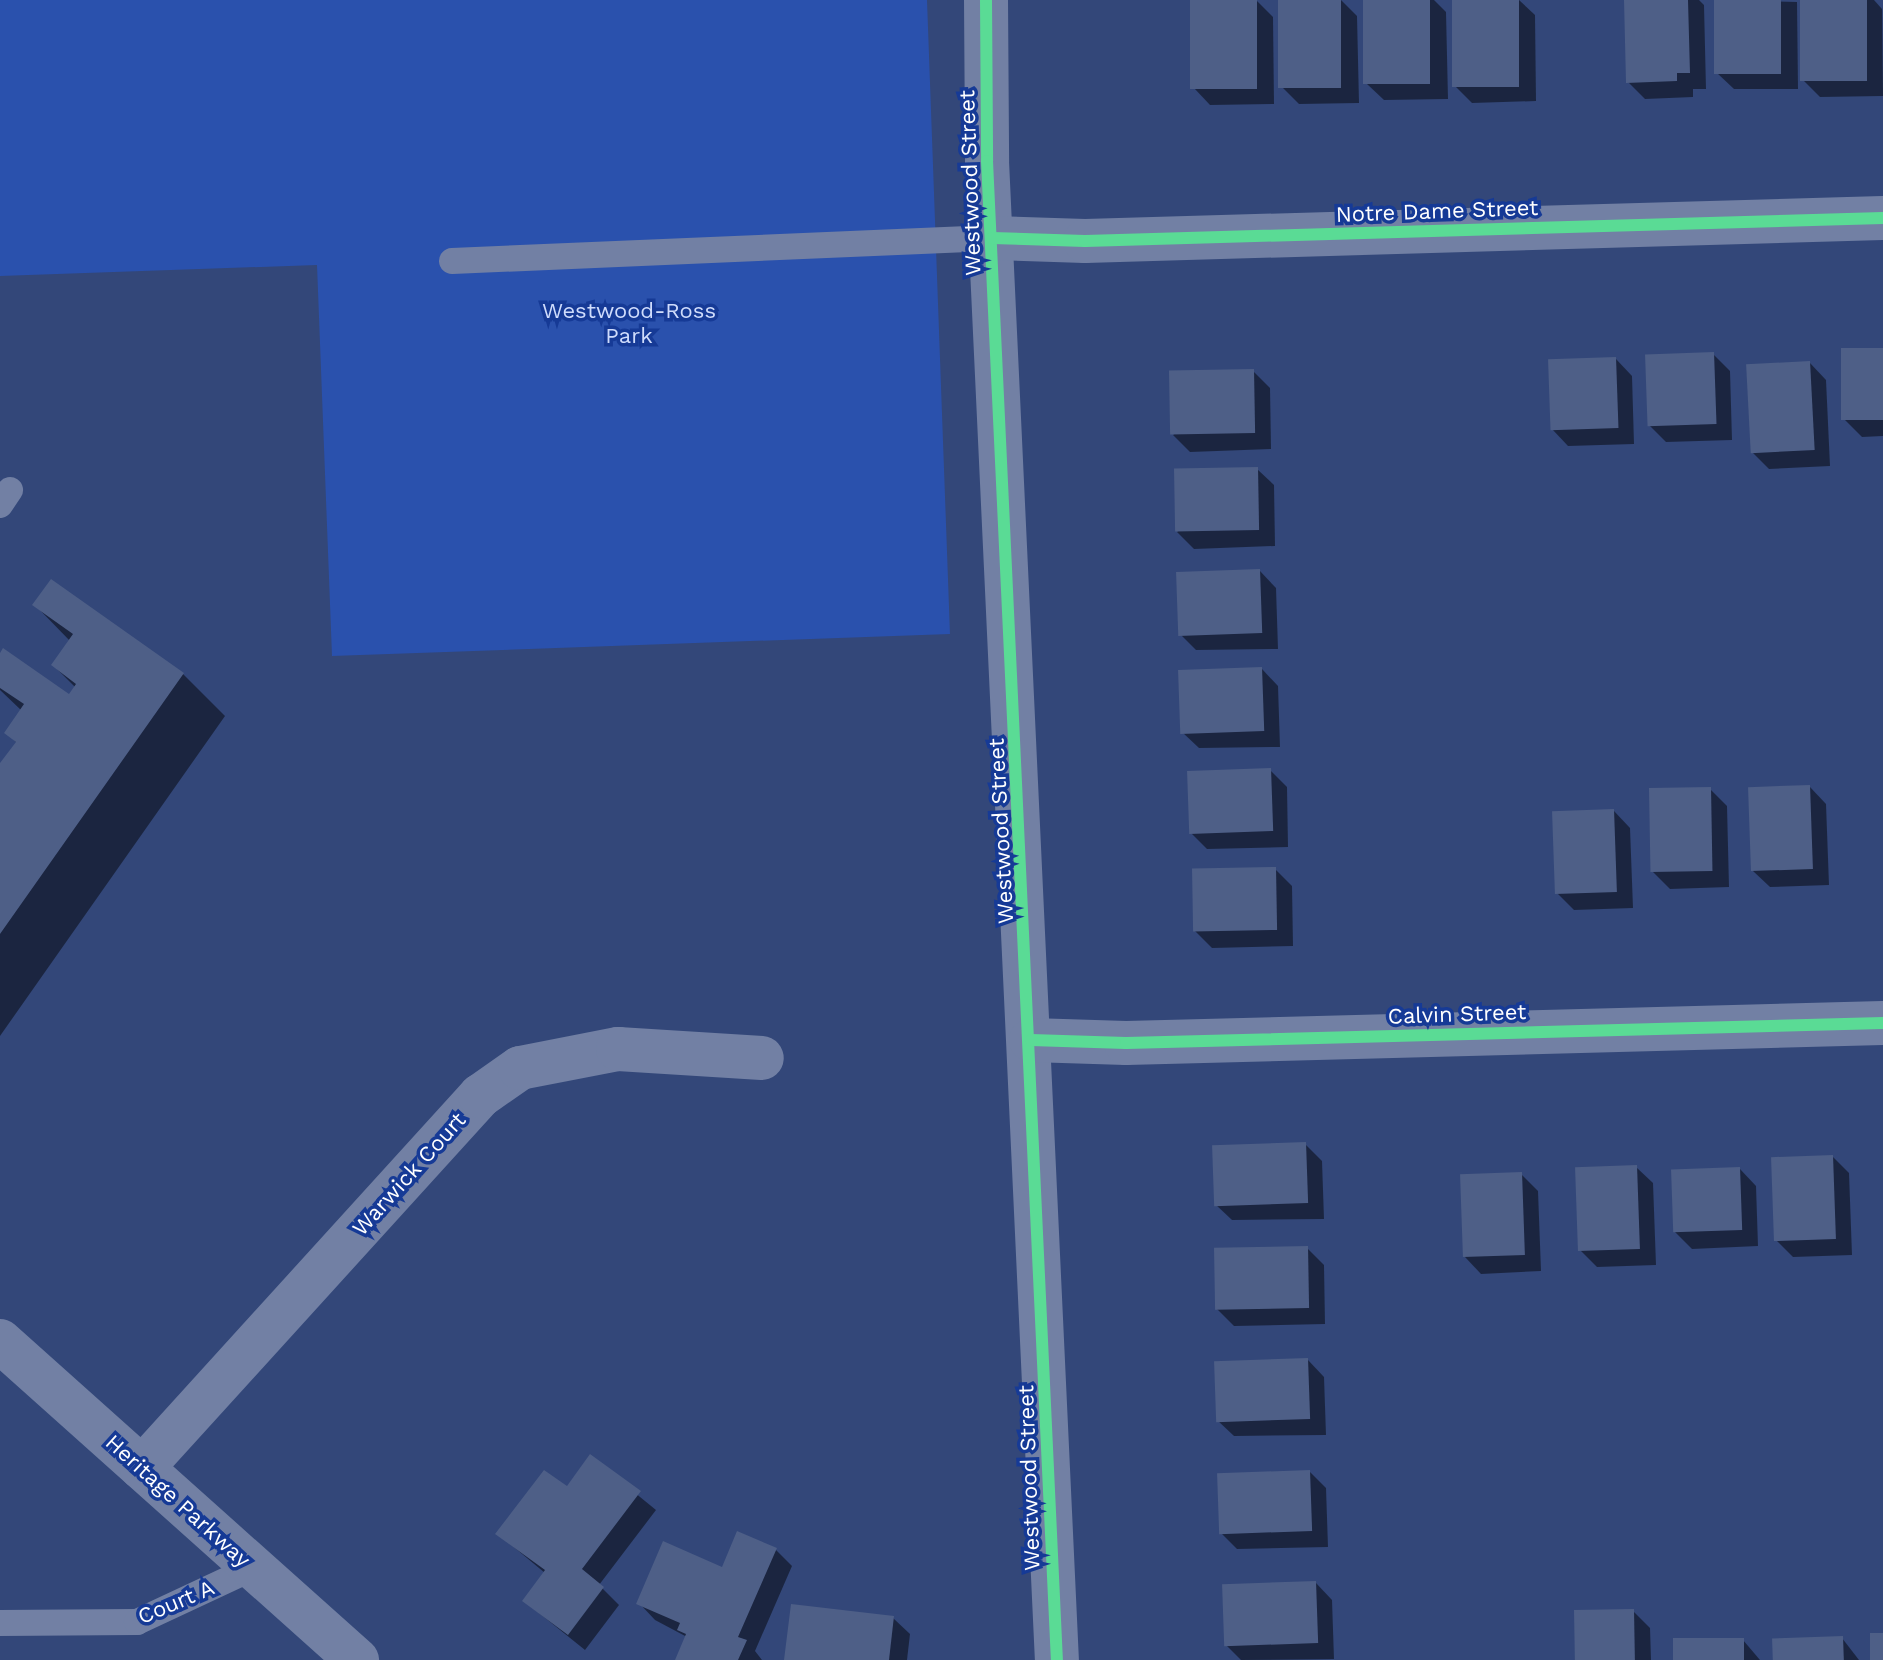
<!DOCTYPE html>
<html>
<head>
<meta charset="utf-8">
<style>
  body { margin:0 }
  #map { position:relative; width:1883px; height:1660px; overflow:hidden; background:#334779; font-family:"Work Sans",sans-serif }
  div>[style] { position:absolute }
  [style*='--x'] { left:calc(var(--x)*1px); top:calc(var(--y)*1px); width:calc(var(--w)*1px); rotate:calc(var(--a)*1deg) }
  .green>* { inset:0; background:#2a51ad }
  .shadow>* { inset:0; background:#0007 }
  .building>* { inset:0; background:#4e5f87; transform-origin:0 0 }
  .lane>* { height:26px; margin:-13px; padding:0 13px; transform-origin:13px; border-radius:13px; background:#7280a4 }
  .street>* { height:44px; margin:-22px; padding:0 22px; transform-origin:22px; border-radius:22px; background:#7280a4 }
  .cycleway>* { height:12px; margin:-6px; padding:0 6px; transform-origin:6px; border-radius:6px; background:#5adb95 }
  span { translate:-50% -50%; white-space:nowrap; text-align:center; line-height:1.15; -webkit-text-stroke:7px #163a96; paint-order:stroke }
  .street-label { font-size:22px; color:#fff }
  .park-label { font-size:22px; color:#cfdcfc }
</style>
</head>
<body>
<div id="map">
  <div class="green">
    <div style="clip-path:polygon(0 0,927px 0,950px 634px,332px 656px,317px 265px,0 276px)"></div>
  </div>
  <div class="shadow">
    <div style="clip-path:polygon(1256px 0,1273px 17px,1274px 104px,1210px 105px,1194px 88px)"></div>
    <div style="clip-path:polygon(1280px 0,1341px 0,1357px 16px,1359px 103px,1299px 104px,1282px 87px)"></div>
    <div style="clip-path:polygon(1365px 0,1434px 0,1446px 12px,1448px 99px,1384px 100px,1367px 84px)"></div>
    <div style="clip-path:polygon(1454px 0,1519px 0,1535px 15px,1536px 101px,1472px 103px,1455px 86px)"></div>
    <div style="clip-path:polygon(1626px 0,1699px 0,1704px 5px,1706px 89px,1693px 89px,1693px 97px,1645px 99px,1628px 82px)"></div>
    <div style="clip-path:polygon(1716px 0,1797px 2px,1798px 89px,1734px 89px,1717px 73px)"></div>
    <div style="clip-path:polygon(1802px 0,1874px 0,1882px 9px,1883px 96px,1820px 97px,1803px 80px)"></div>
    <div style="clip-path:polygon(1883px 350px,1883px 436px,1862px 437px,1845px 420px)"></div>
    <div style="clip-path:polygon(1713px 354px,1730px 371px,1732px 440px,1666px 442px,1649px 425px)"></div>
    <div style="clip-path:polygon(1616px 359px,1632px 376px,1634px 444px,1568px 446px,1552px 429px)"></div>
    <div style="clip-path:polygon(1810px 363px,1826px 380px,1830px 466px,1769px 469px,1752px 452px)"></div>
    <div style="clip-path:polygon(1253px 371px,1270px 388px,1271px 449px,1190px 452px,1173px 435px)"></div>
    <div style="clip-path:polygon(1257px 469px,1274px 485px,1275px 546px,1194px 549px,1177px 532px)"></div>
    <div style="clip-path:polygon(1260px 571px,1276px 588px,1278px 649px,1196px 650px,1180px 634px)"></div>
    <div style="clip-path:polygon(35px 605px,183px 674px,225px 716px,0 1036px,0 766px,17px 743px,7px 733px,22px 711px,0 690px,0 657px,69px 697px,76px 688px,53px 665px,70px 641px)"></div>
    <div style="clip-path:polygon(1262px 669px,1278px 686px,1280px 747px,1199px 748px,1182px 732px)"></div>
    <div style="clip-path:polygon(1270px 770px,1287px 787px,1288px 847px,1207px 849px,1190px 832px)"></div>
    <div style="clip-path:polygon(1810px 787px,1826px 804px,1829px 885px,1770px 887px,1753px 871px)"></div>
    <div style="clip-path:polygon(1710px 789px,1727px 806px,1729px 887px,1670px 889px,1653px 872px)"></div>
    <div style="clip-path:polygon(1614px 811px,1630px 828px,1633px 908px,1574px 910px,1557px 893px)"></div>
    <div style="clip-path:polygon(1275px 869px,1292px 886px,1293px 946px,1212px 948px,1195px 931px)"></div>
    <div style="clip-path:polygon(1305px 1144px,1322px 1161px,1324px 1219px,1232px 1220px,1215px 1204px)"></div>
    <div style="clip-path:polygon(1833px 1157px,1849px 1173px,1852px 1255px,1793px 1257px,1776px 1240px)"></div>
    <div style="clip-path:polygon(1636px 1167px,1653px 1183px,1656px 1265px,1597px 1267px,1580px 1250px)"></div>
    <div style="clip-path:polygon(1740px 1169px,1756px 1186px,1758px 1246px,1692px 1249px,1675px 1232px)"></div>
    <div style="clip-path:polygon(1521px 1174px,1538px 1191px,1541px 1271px,1481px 1274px,1465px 1257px)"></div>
    <div style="clip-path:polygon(1307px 1248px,1324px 1265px,1325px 1324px,1234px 1326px,1217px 1309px)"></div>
    <div style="clip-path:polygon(1308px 1360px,1324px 1377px,1326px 1435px,1234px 1436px,1217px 1420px)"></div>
    <div style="clip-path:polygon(591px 1457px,656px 1510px,599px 1585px,619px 1605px,585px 1650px,524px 1601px,545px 1573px,498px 1534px,567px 1489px)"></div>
    <div style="clip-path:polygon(1310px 1472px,1326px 1488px,1328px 1547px,1237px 1549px,1220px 1532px)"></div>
    <div style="clip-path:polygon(775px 1549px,792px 1566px,755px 1651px,762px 1660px,677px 1660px,687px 1637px,655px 1620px,639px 1603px)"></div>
    <div style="clip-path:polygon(1316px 1583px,1332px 1600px,1334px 1659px,1241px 1660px,1225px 1644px)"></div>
    <div style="clip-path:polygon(1633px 1611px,1650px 1628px,1651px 1660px,1577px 1660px)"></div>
    <div style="clip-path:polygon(893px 1618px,910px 1634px,907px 1660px,786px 1660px)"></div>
    <div style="clip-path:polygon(1842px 1638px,1859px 1660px,1775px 1660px)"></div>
    <div style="clip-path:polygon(1743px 1640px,1760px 1660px,1676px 1660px)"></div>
  </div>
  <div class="building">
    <div style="left:1190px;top:0;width:67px;height:89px"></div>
    <div style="left:1278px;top:0;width:63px;height:88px"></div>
    <div style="left:1363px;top:0;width:67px;height:84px"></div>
    <div style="left:1452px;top:0;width:67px;height:87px"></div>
    <div style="clip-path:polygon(1624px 0,1688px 0,1690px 73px,1677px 73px,1677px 81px,1626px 83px)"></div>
    <div style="left:1714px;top:0;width:67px;height:74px"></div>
    <div style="left:1800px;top:0;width:67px;height:81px"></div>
    <div style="left:1883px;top:348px;width:72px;height:42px;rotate:90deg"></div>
    <div style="left:1714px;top:352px;width:72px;height:69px;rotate:88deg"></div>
    <div style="left:1616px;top:357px;width:71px;height:68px;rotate:88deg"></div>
    <div style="left:1810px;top:361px;width:89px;height:64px;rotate:87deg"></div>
    <div style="left:1254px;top:369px;width:64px;height:85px;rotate:89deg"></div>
    <div style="left:1258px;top:467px;width:63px;height:84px;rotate:89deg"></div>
    <div style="left:1260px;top:569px;width:64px;height:84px;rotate:88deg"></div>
    <div style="clip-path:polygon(51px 579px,184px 673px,0 934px,0 763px,16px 742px,4px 733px,24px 704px,0 688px,0 653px,3px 648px,69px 694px,76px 684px,51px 665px,73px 634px,32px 605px)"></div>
    <div style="left:1262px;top:667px;width:64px;height:84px;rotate:88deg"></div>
    <div style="left:1271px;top:768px;width:63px;height:84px;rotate:88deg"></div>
    <div style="left:1810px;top:785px;width:84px;height:62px;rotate:88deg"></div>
    <div style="left:1711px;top:787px;width:84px;height:62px;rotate:89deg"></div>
    <div style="left:1614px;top:809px;width:83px;height:62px;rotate:88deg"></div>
    <div style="left:1276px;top:867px;width:63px;height:84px;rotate:89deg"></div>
    <div style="left:1306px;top:1142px;width:61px;height:94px;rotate:88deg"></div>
    <div style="left:1833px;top:1155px;width:84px;height:62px;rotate:88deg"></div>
    <div style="left:1637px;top:1165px;width:84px;height:62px;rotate:88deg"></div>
    <div style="left:1740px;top:1167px;width:63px;height:69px;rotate:88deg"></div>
    <div style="left:1522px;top:1172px;width:83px;height:62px;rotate:88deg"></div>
    <div style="left:1308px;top:1246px;width:62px;height:94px;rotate:89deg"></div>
    <div style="left:1308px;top:1358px;width:61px;height:94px;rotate:88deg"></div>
    <div style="clip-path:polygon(590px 1454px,641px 1491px,582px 1569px,604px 1587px,568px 1635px,522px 1601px,545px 1570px,495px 1534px,544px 1470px,567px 1486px)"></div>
    <div style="left:1310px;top:1470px;width:61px;height:93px;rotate:88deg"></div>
    <div style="clip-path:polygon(737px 1531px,777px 1548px,738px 1637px,747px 1640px,738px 1660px,675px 1660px,686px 1634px,677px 1630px,680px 1623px,636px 1604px,663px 1541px,722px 1567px)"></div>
    <div style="left:1316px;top:1581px;width:62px;height:94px;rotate:88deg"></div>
    <div style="clip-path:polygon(791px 1604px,894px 1616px,889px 1660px,784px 1660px)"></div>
    <div style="left:1634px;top:1609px;width:51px;height:60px;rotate:89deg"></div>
    <div style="left:1883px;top:1633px;width:27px;height:13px;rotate:90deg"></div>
    <div style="left:1843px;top:1636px;width:24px;height:71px;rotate:88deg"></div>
    <div style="left:1744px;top:1638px;width:22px;height:71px;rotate:90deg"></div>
  </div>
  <div class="lane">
    <div style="--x:452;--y:261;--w:540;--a:-2.44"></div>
    <div style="--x:0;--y:505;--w:18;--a:-56"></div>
    <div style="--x:0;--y:1623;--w:137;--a:-0.4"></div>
    <div style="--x:137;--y:1622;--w:128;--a:-25"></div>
  </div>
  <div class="street">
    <div style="--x:986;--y:0;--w:161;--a:89.6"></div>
    <div style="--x:987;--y:161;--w:1501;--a:87.33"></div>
    <div style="--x:992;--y:238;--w:93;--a:1.8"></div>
    <div style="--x:1085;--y:241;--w:798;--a:-1.65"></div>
    <div style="--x:1031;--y:1040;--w:95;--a:1.8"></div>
    <div style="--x:1126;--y:1043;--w:757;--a:-1.51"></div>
    <div style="--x:0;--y:1341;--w:479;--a:41.8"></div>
    <div style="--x:142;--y:1468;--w:503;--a:-47.74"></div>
    <div style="--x:480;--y:1096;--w:49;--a:-35"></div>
    <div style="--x:520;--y:1068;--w:100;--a:-11"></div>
    <div style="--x:618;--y:1049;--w:144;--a:3.6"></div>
  </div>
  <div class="cycleway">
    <div style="--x:986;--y:0;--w:161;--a:89.6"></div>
    <div style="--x:987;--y:161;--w:1501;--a:87.33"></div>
    <div style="--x:992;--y:238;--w:93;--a:1.8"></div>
    <div style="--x:1085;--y:241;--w:798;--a:-1.65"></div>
    <div style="--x:1031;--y:1040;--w:95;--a:1.8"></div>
    <div style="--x:1126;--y:1043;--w:757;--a:-1.51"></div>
  </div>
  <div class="street-label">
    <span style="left:970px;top:183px;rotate:-92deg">Westwood Street</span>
    <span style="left:1437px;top:211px;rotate:-2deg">Notre Dame Street</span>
    <span style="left:1001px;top:831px;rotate:-93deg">Westwood Street</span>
    <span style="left:1457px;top:1014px;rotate:-2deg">Calvin Street</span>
    <span style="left:409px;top:1174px;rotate:-48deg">Warwick Court</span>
    <span style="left:1029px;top:1478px;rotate:-92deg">Westwood Street</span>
    <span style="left:178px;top:1501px;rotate:42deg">Heritage Parkway</span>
    <span style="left:176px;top:1602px;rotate:-23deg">Court A</span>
  </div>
  <div class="park-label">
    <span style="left:629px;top:323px">Westwood-Ross<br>Park</span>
  </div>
</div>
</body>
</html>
